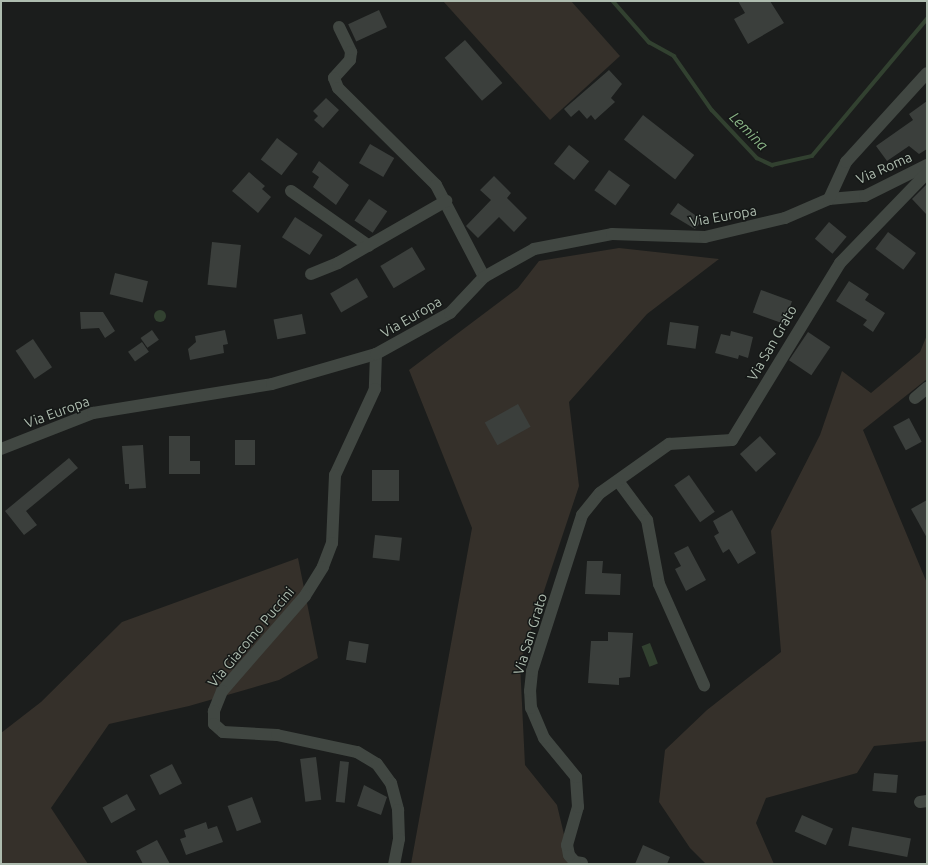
<!DOCTYPE html>
<html>
<head>
<meta charset="utf-8">
<style>
  body { margin:0 }
  #map { position:relative; width:928px; height:865px; overflow:hidden; background:#1b1d1c; font-family:Ubuntu,sans-serif }
  div>[style] { position:absolute }
  [style*='--x'] { left:calc(var(--x)*1px); top:calc(var(--y)*1px); width:calc(var(--w)*1px); rotate:calc(var(--a)*1deg) }
  .green>* { inset:0; background:#35302a }
  .water>* { inset:0; background:#324130; transform-origin:0 0 }
  .round { border-radius:50% }
  .stream>* { height:3.5px; margin:-1.75px; padding:0 1.75px; transform-origin:1.75px; border-radius:1.75px; background:#324130 }
  .building>* { inset:0; background:#3b3f3c; transform-origin:0 0 }
  .minor>* { height:12px; margin:-6px; padding:0 6px; transform-origin:6px; border-radius:6px; background:#414742 }
  .tertiary>* { height:12px; margin:-6px; padding:0 6px; transform-origin:6px; border-radius:6px; background:#414742 }
  span { translate:-50% -50%; white-space:nowrap; text-align:center; line-height:1.15; -webkit-text-stroke:3px #151817; paint-order:stroke }
  .street-label { font-size:14px; color:#aebcaf }
  .water-label { font-size:15px; color:#8ab586; font-style:italic }
  .frame { position:absolute; inset:0; border:2px solid #aebcaf; pointer-events:none }
</style>
</head>
<body>
<div id="map">
  <div class="green">
    <div style="clip-path:polygon(443px 1px,571px 1px,620px 56px,550px 120px)"></div>
    <div style="clip-path:polygon(619px 248px,719px 259px,647px 314px,569px 402px,579px 486px,520px 663px,525px 765px,557px 805px,571px 864px,411px 864px,472px 528px,409px 370px,518px 288px,539px 261px)"></div>
    <div style="clip-path:polygon(927px 335px,927px 379px,863px 430px,927px 583px,927px 741px,874px 746px,857px 773px,766px 798px,756px 823px,774px 864px,706px 864px,690px 848px,659px 802px,665px 750px,707px 710px,781px 652px,771px 531px,820px 435px,842px 371px,871px 393px,920px 352px)"></div>
    <div style="clip-path:polygon(298px 558px,318px 658px,279px 680px,189px 706px,109px 724px,51px 808px,88px 864px,1px 864px,1px 733px,41px 702px,122px 622px)"></div>
  </div>
  <div class="water">
    <div class="round" style="left:154px;top:310px;width:12px;height:12px"></div>
    <div style="left:650px;top:643px;width:22px;height:9px;rotate:69deg"></div>
  </div>
  <div class="stream">
    <div style="--x:613;--y:1;--w:55;--a:48.7"></div>
    <div style="--x:649;--y:42;--w:29;--a:29"></div>
    <div style="--x:674;--y:56;--w:66;--a:54.9"></div>
    <div style="--x:712;--y:110;--w:66;--a:46.8"></div>
    <div style="--x:757;--y:158;--w:17;--a:25"></div>
    <div style="--x:772;--y:165;--w:41;--a:-12.7"></div>
    <div style="--x:812;--y:156;--w:179;--a:-50"></div>
  </div>
  <div class="building">
    <div style="clip-path:polygon(738px 1px,770px 1px,784px 23px,748px 44px,734px 19px,745px 13px)"></div>
    <div style="left:379px;top:10px;width:19px;height:34px;rotate:65deg"></div>
    <div style="left:465px;top:40px;width:57px;height:27px;rotate:49deg"></div>
    <div style="clip-path:polygon(609px 70px,622px 84px,611px 98px,615px 102px,595px 120px,591px 115px,587px 119px,579px 110px,571px 117px,564px 109px)"></div>
    <div style="clip-path:polygon(326px 98px,339px 110px,323px 128px,314px 120px,318px 116px,313px 111px)"></div>
    <div style="clip-path:polygon(927px 101px,927px 149px,919px 154px,909px 146px,887px 161px,876px 146px,913px 120px,909px 114px)"></div>
    <div style="left:643px;top:115px;width:65px;height:31px;rotate:38deg"></div>
    <div style="left:277px;top:138px;width:26px;height:27px;rotate:37deg"></div>
    <div style="left:370px;top:144px;width:28px;height:22px;rotate:30deg"></div>
    <div style="left:569px;top:145px;width:26px;height:24px;rotate:39deg"></div>
    <div style="clip-path:polygon(319px 161px,349px 185px,336px 205px,313px 187px,319px 177px,312px 172px)"></div>
    <div style="left:609px;top:170px;width:26px;height:25px;rotate:36deg"></div>
    <div style="clip-path:polygon(249px 172px,265px 186px,262px 189px,271px 197px,258px 213px,232px 191px)"></div>
    <div style="clip-path:polygon(494px 176px,511px 193px,507px 198px,527px 218px,514px 232px,499px 217px,478px 238px,466px 226px,491px 200px,480px 190px)"></div>
    <div style="clip-path:polygon(927px 184px,927px 215px,912px 199px)"></div>
    <div style="left:369px;top:199px;width:22px;height:26px;rotate:34deg"></div>
    <div style="clip-path:polygon(678px 203px,702px 220px,695px 229px,670px 214px)"></div>
    <div style="left:295px;top:217px;width:33px;height:24px;rotate:33deg"></div>
    <div style="left:829px;top:222px;width:23px;height:22px;rotate:40deg"></div>
    <div style="left:888px;top:232px;width:35px;height:21px;rotate:37deg"></div>
    <div style="left:212px;top:242px;width:29px;height:43px;rotate:6deg"></div>
    <div style="left:412px;top:247px;width:26px;height:37px;rotate:59deg"></div>
    <div style="left:115px;top:273px;width:34px;height:22px;rotate:14deg"></div>
    <div style="left:357px;top:278px;width:22px;height:31px;rotate:60deg"></div>
    <div style="clip-path:polygon(849px 281px,869px 294px,865px 300px,885px 313px,873px 332px,863px 325px,867px 320px,836px 301px)"></div>
    <div style="left:761px;top:290px;width:33px;height:24px;rotate:20deg"></div>
    <div style="clip-path:polygon(80px 312px,103px 312px,115px 331px,105px 338px,99px 328px,81px 329px)"></div>
    <div style="left:302px;top:314px;width:20px;height:29px;rotate:79deg"></div>
    <div style="left:670px;top:322px;width:29px;height:23px;rotate:8deg"></div>
    <div style="left:152px;top:330px;width:12px;height:14px;rotate:55deg"></div>
    <div style="clip-path:polygon(225px 330px,228px 344px,223px 345px,224px 353px,190px 360px,188px 349px,196px 342px,195px 336px)"></div>
    <div style="clip-path:polygon(731px 331px,753px 337px,748px 358px,739px 355px,738px 359px,715px 353px,721px 334px,730px 336px)"></div>
    <div style="left:808px;top:332px;width:27px;height:34px;rotate:34deg"></div>
    <div style="left:33px;top:339px;width:34px;height:21px;rotate:56deg"></div>
    <div style="left:142px;top:342px;width:12px;height:17px;rotate:55deg"></div>
    <div style="left:518px;top:404px;width:26px;height:38px;rotate:61deg"></div>
    <div style="left:909px;top:418px;width:27px;height:18px;rotate:62deg"></div>
    <div style="clip-path:polygon(169px 436px,190px 436px,190px 461px,200px 461px,200px 474px,169px 474px)"></div>
    <div style="left:760px;top:436px;width:24px;height:27px;rotate:48deg"></div>
    <div style="left:255px;top:440px;width:25px;height:20px;rotate:90deg"></div>
    <div style="clip-path:polygon(143px 445px,146px 488px,129px 489px,129px 484px,125px 484px,122px 446px)"></div>
    <div style="clip-path:polygon(69px 458px,78px 468px,26px 511px,37px 525px,24px 535px,5px 511px)"></div>
    <div style="left:372px;top:470px;width:27px;height:31px"></div>
    <div style="left:689px;top:475px;width:45px;height:18px;rotate:55deg"></div>
    <div style="clip-path:polygon(927px 500px,927px 538px,911px 509px)"></div>
    <div style="clip-path:polygon(732px 510px,756px 553px,738px 564px,729px 549px,723px 553px,714px 536px,719px 533px,713px 521px)"></div>
    <div style="left:375px;top:535px;width:27px;height:23px;rotate:6deg"></div>
    <div style="clip-path:polygon(688px 546px,706px 580px,686px 591px,675px 569px,681px 566px,674px 553px)"></div>
    <div style="clip-path:polygon(587px 561px,603px 561px,602px 573px,621px 574px,620px 595px,585px 594px)"></div>
    <div style="clip-path:polygon(608px 632px,633px 633px,630px 677px,619px 678px,619px 685px,588px 683px,591px 641px,608px 641px)"></div>
    <div style="left:349px;top:641px;width:20px;height:19px;rotate:9deg"></div>
    <div style="left:316px;top:757px;width:43px;height:16px;rotate:83deg"></div>
    <div style="left:340px;top:761px;width:9px;height:41px;rotate:6deg"></div>
    <div style="left:172px;top:764px;width:22px;height:25px;rotate:63deg"></div>
    <div style="left:874px;top:773px;width:24px;height:18px;rotate:5deg"></div>
    <div style="clip-path:polygon(364px 785px,387px 797px,381px 815px,357px 806px)"></div>
    <div style="left:127px;top:794px;width:18px;height:28px;rotate:61deg"></div>
    <div style="left:252px;top:797px;width:27px;height:26px;rotate:70deg"></div>
    <div style="left:802px;top:815px;width:34px;height:18px;rotate:24deg"></div>
    <div style="clip-path:polygon(206px 822px,208px 829px,217px 826px,223px 842px,186px 855px,180px 839px,186px 837px,184px 830px)"></div>
    <div style="left:852px;top:827px;width:60px;height:19px;rotate:11deg"></div>
    <div style="clip-path:polygon(157px 840px,170px 864px,143px 864px,136px 851px)"></div>
    <div style="clip-path:polygon(643px 845px,670px 857px,667px 864px,635px 864px)"></div>
  </div>
  <div class="minor">
    <div style="--x:339;--y:27;--w:28;--a:64"></div>
    <div style="--x:351;--y:52;--w:8;--a:97"></div>
    <div style="--x:350;--y:60;--w:24;--a:132"></div>
    <div style="--x:334;--y:78;--w:11;--a:68"></div>
    <div style="--x:338;--y:88;--w:138;--a:44.7"></div>
    <div style="--x:436;--y:185;--w:104;--a:62.4"></div>
    <div style="--x:291;--y:191;--w:95;--a:35.2"></div>
    <div style="--x:829;--y:199;--w:36;--a:-5"></div>
    <div style="--x:865;--y:196;--w:69;--a:-26.6"></div>
    <div style="--x:311;--y:274;--w:29;--a:-22"></div>
    <div style="--x:338;--y:263;--w:125;--a:-29.9"></div>
    <div style="--x:376;--y:354;--w:35;--a:92"></div>
    <div style="--x:375;--y:389;--w:95;--a:114.9"></div>
    <div style="--x:335;--y:475;--w:68;--a:92.5"></div>
    <div style="--x:332;--y:543;--w:26;--a:111"></div>
    <div style="--x:323;--y:567;--w:34;--a:122"></div>
    <div style="--x:305;--y:596;--w:126;--a:131.1"></div>
    <div style="--x:222;--y:691;--w:22;--a:112"></div>
    <div style="--x:214;--y:711;--w:13;--a:90"></div>
    <div style="--x:214;--y:724;--w:12;--a:42"></div>
    <div style="--x:223;--y:732;--w:54;--a:3.2"></div>
    <div style="--x:277;--y:735;--w:82;--a:12"></div>
    <div style="--x:357;--y:752;--w:23;--a:31"></div>
    <div style="--x:377;--y:764;--w:24;--a:54"></div>
    <div style="--x:391;--y:783;--w:28;--a:75"></div>
    <div style="--x:398;--y:810;--w:29;--a:88"></div>
    <div style="--x:399;--y:839;--w:25;--a:101"></div>
    <div style="--x:915;--y:398;--w:16;--a:-40"></div>
    <div style="--x:618;--y:481;--w:49;--a:53.4"></div>
    <div style="--x:647;--y:520;--w:65;--a:79.4"></div>
    <div style="--x:659;--y:584;--w:111;--a:66"></div>
    <div style="--x:920;--y:802;--w:7;--a:-8"></div>
    <div style="--x:582;--y:863;--w:7;--a:-172"></div>
    <div style="--x:575;--y:862;--w:9;--a:-131"></div>
    <div style="--x:569;--y:855;--w:10;--a:-101"></div>
    <div style="--x:567;--y:845;--w:40;--a:-74"></div>
    <div style="--x:578;--y:807;--w:30;--a:-94"></div>
    <div style="--x:576;--y:777;--w:50;--a:-129.4"></div>
    <div style="--x:544;--y:738;--w:33;--a:-113"></div>
    <div style="--x:531;--y:708;--w:17;--a:-93"></div>
    <div style="--x:530;--y:691;--w:20;--a:-84"></div>
    <div style="--x:532;--y:671;--w:164;--a:-72.2"></div>
    <div style="--x:582;--y:515;--w:28;--a:-51"></div>
    <div style="--x:600;--y:493;--w:85;--a:-35.4"></div>
    <div style="--x:669;--y:444;--w:63;--a:-3.6"></div>
    <div style="--x:732;--y:440;--w:207;--a:-58.6"></div>
    <div style="--x:840;--y:263;--w:125;--a:-46"></div>
  </div>
  <div class="tertiary">
    <div style="--x:1;--y:449;--w:99;--a:-21.4"></div>
    <div style="--x:93;--y:413;--w:181;--a:-9.2"></div>
    <div style="--x:272;--y:384;--w:108;--a:-16.1"></div>
    <div style="--x:376;--y:354;--w:85;--a:-29"></div>
    <div style="--x:450;--y:313;--w:50;--a:-46.6"></div>
    <div style="--x:484;--y:277;--w:57;--a:-29.2"></div>
    <div style="--x:534;--y:249;--w:79;--a:-10.9"></div>
    <div style="--x:612;--y:234;--w:93;--a:1.8"></div>
    <div style="--x:705;--y:237;--w:82;--a:-13.4"></div>
    <div style="--x:785;--y:218;--w:48;--a:-23.4"></div>
    <div style="--x:829;--y:199;--w:41;--a:-65.3"></div>
    <div style="--x:846;--y:162;--w:120;--a:-47.7"></div>
  </div>
  <div class="street-label">
    <span style="left:884px;top:168px;rotate:-24deg">Via Roma</span>
    <span style="left:723px;top:216px;rotate:-10deg">Via Europa</span>
    <span style="left:411px;top:317px;rotate:-30deg">Via Europa</span>
    <span style="left:772px;top:343px;rotate:-60deg">Via San Grato</span>
    <span style="left:57px;top:412px;rotate:-20deg">Via Europa</span>
    <span style="left:530px;top:634px;rotate:-73deg">Via San Grato</span>
    <span style="left:251px;top:637px;rotate:-50deg">Via Giacomo Puccini</span>
  </div>
  <div class="water-label">
    <span style="left:749px;top:131px;rotate:45deg">Lemina</span>
  </div>
  <div class="frame"></div>
</div>
</body>
</html>
